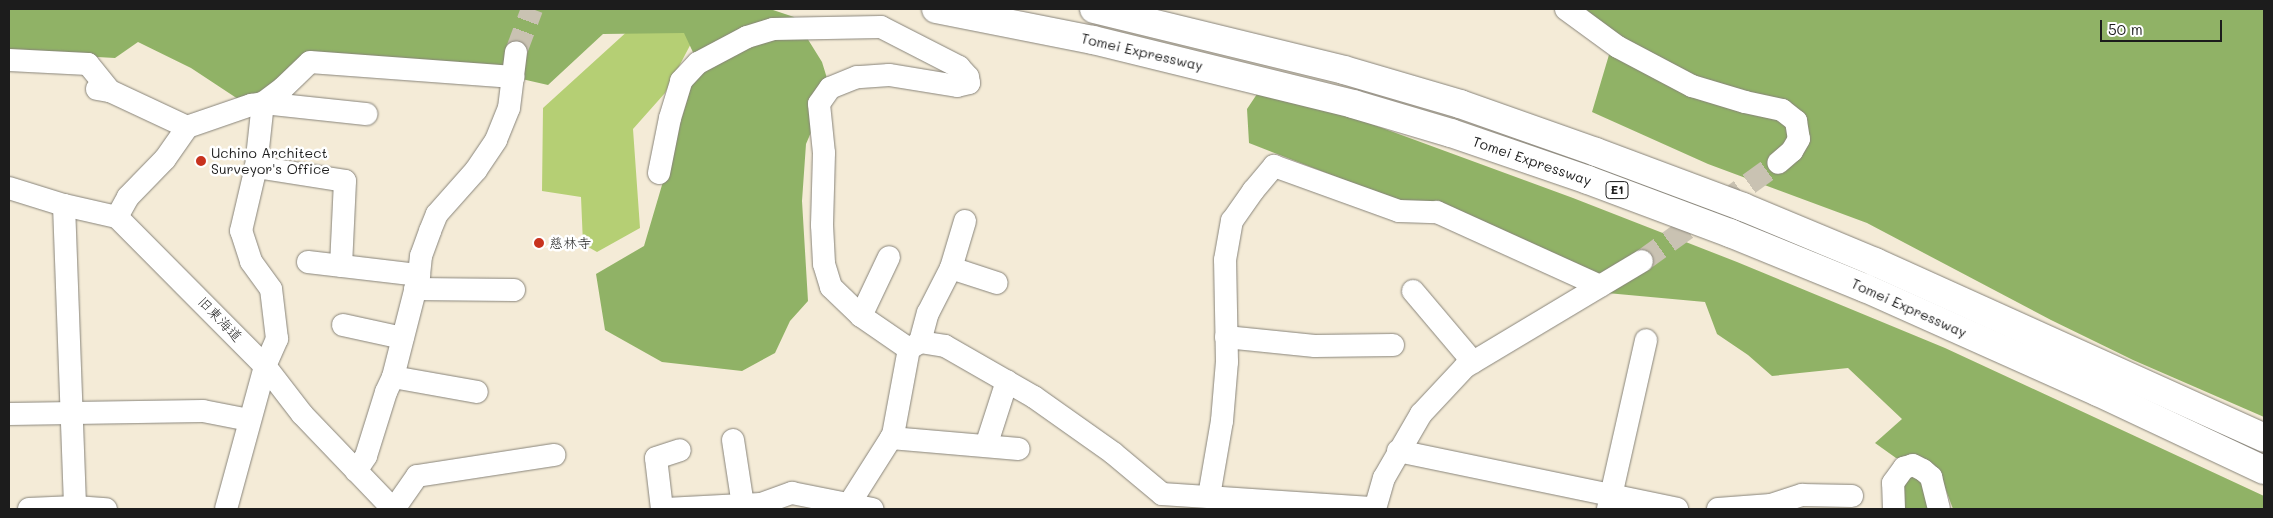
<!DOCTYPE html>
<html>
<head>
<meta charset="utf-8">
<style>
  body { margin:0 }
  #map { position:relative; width:2273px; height:518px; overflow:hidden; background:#f4ebd7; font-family:Mali,"Klee One",sans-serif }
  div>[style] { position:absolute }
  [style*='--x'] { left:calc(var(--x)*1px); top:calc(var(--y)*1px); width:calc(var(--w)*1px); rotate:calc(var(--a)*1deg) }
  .green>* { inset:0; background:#b5cf74 }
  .forest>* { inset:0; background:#90b266 }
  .minor-tunnel>* { height:22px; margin-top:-11px; transform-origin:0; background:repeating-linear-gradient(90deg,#c9c2b2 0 22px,transparent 0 33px) }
  .roads { filter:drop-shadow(0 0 1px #88847a) drop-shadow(0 0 1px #88847a) }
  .minor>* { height:22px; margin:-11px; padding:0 11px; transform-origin:11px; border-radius:11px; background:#fff }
  .highway>* { height:28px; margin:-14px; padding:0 14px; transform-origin:14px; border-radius:14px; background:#fff }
  .dots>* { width:14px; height:14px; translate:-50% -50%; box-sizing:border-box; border:2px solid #fff; border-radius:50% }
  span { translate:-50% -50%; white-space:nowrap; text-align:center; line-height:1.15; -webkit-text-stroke:5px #fff; paint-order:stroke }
  .shield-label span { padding:1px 4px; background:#fff; border:1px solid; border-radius:4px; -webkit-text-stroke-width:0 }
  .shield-label { font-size:12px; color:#1c1c1c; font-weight:700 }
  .street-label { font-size:14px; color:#1c1c1c }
  .poi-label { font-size:14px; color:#1c1c1c }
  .left { translate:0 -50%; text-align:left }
  .frame { position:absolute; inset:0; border:10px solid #1c1c1c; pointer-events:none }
  .scale { position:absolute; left:2100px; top:20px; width:122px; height:22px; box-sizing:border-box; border:2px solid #1c1c1c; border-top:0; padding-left:6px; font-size:15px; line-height:18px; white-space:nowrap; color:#1c1c1c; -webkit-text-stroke:4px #fff; paint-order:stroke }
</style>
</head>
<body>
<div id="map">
  <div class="green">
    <div style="clip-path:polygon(631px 28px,696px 34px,665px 93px,633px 129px,640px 228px,597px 252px,583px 244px,581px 197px,542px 191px,543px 108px)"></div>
  </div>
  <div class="forest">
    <div style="clip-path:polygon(9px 9px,770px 9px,794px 17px,822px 62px,830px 88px,806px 144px,802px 201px,808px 301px,790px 321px,775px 353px,742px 371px,662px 362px,605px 330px,596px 274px,644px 246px,698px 63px,684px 33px,603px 34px,548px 85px,513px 77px,310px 62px,283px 88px,238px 99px,191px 68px,138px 42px,115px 58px,9px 52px)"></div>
    <div style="clip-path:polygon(1586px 9px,2264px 9px,2264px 417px,2133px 360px,2051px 320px,1867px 223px,1708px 164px,1592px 112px,1614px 38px)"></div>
    <div style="clip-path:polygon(1257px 94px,1317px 104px,1573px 198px,1737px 262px,1945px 348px,2264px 496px,2264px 509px,1953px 509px,1941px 477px,1920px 458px,1896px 458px,1875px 443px,1902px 419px,1848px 368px,1772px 376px,1748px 355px,1717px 334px,1705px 302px,1607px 293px,1404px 203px,1249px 143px,1247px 109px)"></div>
    <div style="clip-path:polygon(1896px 467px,1923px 470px,1938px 509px,1893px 509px)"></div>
  </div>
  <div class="minor-tunnel">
    <div style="--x:516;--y:52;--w:46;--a:-69.6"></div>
    <div style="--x:1642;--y:261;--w:168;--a:-35.8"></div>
  </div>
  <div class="roads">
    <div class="minor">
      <div style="--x:1566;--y:9;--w:64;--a:36.2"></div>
      <div style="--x:1618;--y:47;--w:84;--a:27.8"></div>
      <div style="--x:1692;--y:86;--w:55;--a:16.8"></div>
      <div style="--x:1745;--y:102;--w:38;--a:12"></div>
      <div style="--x:1782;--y:110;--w:18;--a:38"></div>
      <div style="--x:1796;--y:121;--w:18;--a:81"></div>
      <div style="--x:1799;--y:139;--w:14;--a:120"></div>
      <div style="--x:1792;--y:151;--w:18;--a:139"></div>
      <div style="--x:9;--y:60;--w:79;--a:2.9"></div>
      <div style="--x:88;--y:64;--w:35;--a:51"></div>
      <div style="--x:97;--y:89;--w:13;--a:9"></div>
      <div style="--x:110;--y:91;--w:85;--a:25.1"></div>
      <div style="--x:256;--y:167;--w:90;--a:8.9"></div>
      <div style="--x:345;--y:181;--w:85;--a:92.7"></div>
      <div style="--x:659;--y:173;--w:56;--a:-78.7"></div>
      <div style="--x:670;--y:118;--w:39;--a:-73"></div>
      <div style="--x:681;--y:81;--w:25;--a:-47"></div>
      <div style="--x:698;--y:63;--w:55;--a:-28"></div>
      <div style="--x:747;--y:37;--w:27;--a:-17"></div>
      <div style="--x:773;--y:29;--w:108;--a:-1.1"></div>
      <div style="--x:881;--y:27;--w:88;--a:27.1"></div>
      <div style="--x:959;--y:67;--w:13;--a:48"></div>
      <div style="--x:968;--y:77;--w:6;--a:81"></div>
      <div style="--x:969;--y:83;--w:12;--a:166"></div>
      <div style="--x:957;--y:86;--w:69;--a:-170.8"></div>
      <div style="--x:889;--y:75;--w:32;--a:176"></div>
      <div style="--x:857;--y:77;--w:29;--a:158"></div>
      <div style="--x:830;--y:88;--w:19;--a:125"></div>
      <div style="--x:819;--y:104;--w:49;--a:84.2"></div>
      <div style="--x:824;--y:153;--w:72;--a:91.6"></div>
      <div style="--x:822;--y:225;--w:39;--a:87"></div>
      <div style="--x:824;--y:264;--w:24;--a:73"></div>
      <div style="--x:831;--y:287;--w:42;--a:44"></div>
      <div style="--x:861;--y:316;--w:58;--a:34.5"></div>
      <div style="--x:9;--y:188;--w:58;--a:17.2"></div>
      <div style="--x:64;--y:205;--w:54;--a:12.8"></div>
      <div style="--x:117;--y:217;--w:210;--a:45.2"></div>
      <div style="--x:265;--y:366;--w:61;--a:52.4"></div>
      <div style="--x:302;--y:414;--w:132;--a:46.2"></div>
      <div style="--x:64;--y:205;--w:302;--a:87.9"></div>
      <div style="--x:117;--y:217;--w:23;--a:-61"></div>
      <div style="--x:128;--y:197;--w:53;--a:-45.8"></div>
      <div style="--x:165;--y:159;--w:39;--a:-55"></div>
      <div style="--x:187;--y:127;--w:68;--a:-19"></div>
      <div style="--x:251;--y:105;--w:12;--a:-9"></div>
      <div style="--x:263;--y:103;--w:104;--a:6.1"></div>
      <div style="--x:308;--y:262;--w:112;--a:6.7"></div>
      <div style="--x:951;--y:268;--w:48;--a:18.1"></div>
      <div style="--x:415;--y:289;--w:99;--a:0.6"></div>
      <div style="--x:1413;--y:291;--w:93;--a:49.8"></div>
      <div style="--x:861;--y:316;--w:65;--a:-64.6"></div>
      <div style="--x:343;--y:325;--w:61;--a:12.2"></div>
      <div style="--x:1226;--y:337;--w:89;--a:5.8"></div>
      <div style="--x:1315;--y:346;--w:78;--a:-0.7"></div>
      <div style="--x:920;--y:342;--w:30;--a:-75"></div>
      <div style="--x:928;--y:313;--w:51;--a:-62.9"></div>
      <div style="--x:951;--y:268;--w:49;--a:-73.4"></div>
      <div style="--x:393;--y:377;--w:85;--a:10.1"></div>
      <div style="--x:9;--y:414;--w:194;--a:-0.9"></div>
      <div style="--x:203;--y:411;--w:47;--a:11.1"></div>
      <div style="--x:891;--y:438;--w:128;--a:4.9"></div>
      <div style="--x:733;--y:440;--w:66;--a:81.3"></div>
      <div style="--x:986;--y:446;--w:68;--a:-72.1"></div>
      <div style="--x:1398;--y:451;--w:285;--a:11.7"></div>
      <div style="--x:356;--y:471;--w:18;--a:-56"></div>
      <div style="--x:366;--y:456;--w:67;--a:-72.6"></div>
      <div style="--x:386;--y:392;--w:17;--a:-65"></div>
      <div style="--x:393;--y:377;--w:105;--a:-75.7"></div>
      <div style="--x:419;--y:275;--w:19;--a:-84"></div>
      <div style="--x:421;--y:256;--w:27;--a:-70"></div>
      <div style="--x:430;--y:231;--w:18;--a:-68"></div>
      <div style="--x:437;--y:214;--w:59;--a:-48.4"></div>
      <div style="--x:476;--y:170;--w:36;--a:-56"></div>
      <div style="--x:496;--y:140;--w:35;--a:-68"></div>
      <div style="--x:509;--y:108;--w:56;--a:-82.9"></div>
      <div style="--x:1209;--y:496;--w:76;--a:-80.2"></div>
      <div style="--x:1222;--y:421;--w:59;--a:-85.2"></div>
      <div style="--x:1227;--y:362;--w:102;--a:-91.1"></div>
      <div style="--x:1225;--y:260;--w:40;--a:-80"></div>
      <div style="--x:1232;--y:221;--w:37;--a:-55"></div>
      <div style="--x:1253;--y:191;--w:33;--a:-50"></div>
      <div style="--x:1274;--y:166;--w:133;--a:19.8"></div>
      <div style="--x:1399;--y:211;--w:38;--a:2"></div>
      <div style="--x:1437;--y:212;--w:179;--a:24.4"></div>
      <div style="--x:29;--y:509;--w:46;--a:-2.5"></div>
      <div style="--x:75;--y:507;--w:31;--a:4"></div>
      <div style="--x:226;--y:509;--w:148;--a:-74.7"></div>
      <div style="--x:265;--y:366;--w:30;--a:-66"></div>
      <div style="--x:277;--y:339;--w:50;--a:-96.8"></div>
      <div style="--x:271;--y:289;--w:34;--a:-126"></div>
      <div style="--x:251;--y:261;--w:32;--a:-108"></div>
      <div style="--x:241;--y:231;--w:66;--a:-76.8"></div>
      <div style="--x:256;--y:167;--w:64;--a:-83.8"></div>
      <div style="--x:263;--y:103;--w:25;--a:-37"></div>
      <div style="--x:283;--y:88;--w:37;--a:-44"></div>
      <div style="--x:310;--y:62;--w:204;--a:4.2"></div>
      <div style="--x:394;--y:509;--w:40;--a:-55.1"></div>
      <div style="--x:417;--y:476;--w:139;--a:-8.7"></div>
      <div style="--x:662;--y:509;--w:51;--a:-96.7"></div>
      <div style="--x:656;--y:458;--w:25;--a:-18"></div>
      <div style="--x:666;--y:509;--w:95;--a:-3"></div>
      <div style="--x:761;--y:504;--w:33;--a:-20"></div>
      <div style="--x:792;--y:493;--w:82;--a:11.3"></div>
      <div style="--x:846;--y:509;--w:88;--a:-57.6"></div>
      <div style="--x:893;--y:435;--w:87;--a:-79.5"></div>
      <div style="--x:909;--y:349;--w:13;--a:-32"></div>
      <div style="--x:920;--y:342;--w:25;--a:9"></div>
      <div style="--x:945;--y:346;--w:103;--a:29.8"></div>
      <div style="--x:1034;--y:397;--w:97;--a:35.3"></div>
      <div style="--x:1113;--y:453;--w:64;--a:39.9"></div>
      <div style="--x:1162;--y:494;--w:213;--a:3.8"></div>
      <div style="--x:1375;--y:509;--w:32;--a:-74"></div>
      <div style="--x:1384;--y:478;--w:74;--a:-60"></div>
      <div style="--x:1421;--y:414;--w:64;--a:-46.9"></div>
      <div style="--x:1465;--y:367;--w:206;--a:-30.9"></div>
      <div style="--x:1608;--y:509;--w:173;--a:-77.3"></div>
      <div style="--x:1718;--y:509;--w:53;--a:-4.3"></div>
      <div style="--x:1771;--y:505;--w:33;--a:-18"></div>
      <div style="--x:1802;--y:495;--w:50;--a:1.1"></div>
      <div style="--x:1894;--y:509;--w:26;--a:-92"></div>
      <div style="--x:1893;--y:483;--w:19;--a:-54"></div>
      <div style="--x:1904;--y:468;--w:9;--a:-18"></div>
      <div style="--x:1913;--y:465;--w:11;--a:27"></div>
      <div style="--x:1923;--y:470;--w:11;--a:41"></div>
      <div style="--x:1931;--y:477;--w:33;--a:76"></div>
    </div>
    <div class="highway">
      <div style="--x:936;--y:9;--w:160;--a:11.2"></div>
      <div style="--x:1093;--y:40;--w:268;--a:13.8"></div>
      <div style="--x:1353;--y:104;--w:102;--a:16.5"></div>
      <div style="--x:1451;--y:133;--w:145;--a:18.9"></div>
      <div style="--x:1588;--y:180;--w:152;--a:20.5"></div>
      <div style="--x:1730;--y:233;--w:146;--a:22.2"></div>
      <div style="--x:1865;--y:288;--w:255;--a:24.1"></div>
      <div style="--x:2098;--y:392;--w:183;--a:25.2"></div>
      <div style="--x:1094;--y:9;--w:257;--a:13.7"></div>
      <div style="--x:1344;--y:70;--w:121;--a:16.3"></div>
      <div style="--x:1460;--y:104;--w:144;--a:19.4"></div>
      <div style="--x:1596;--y:152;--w:157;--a:20.5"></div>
      <div style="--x:1743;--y:207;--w:143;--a:22.6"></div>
      <div style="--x:1875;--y:262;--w:427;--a:24.3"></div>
    </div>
  </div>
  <div class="dots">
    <div style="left:201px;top:161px;background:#c8321e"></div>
    <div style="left:539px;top:243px;background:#c8321e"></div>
  </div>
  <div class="shield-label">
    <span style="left:1617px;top:190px">E1</span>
  </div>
  <div class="street-label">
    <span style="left:1142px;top:52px;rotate:13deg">Tomei Expressway</span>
    <span style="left:1532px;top:161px;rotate:19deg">Tomei Expressway</span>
    <span style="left:1909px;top:308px;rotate:24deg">Tomei Expressway</span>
    <span style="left:220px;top:319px;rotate:46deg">旧東海道</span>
  </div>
  <div class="poi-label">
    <span class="left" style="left:211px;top:161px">Uchino Architect<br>Surveyor's Office</span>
    <span class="left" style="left:549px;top:243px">慈林寺</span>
  </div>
  <div class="frame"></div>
  <div class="scale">50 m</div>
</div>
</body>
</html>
